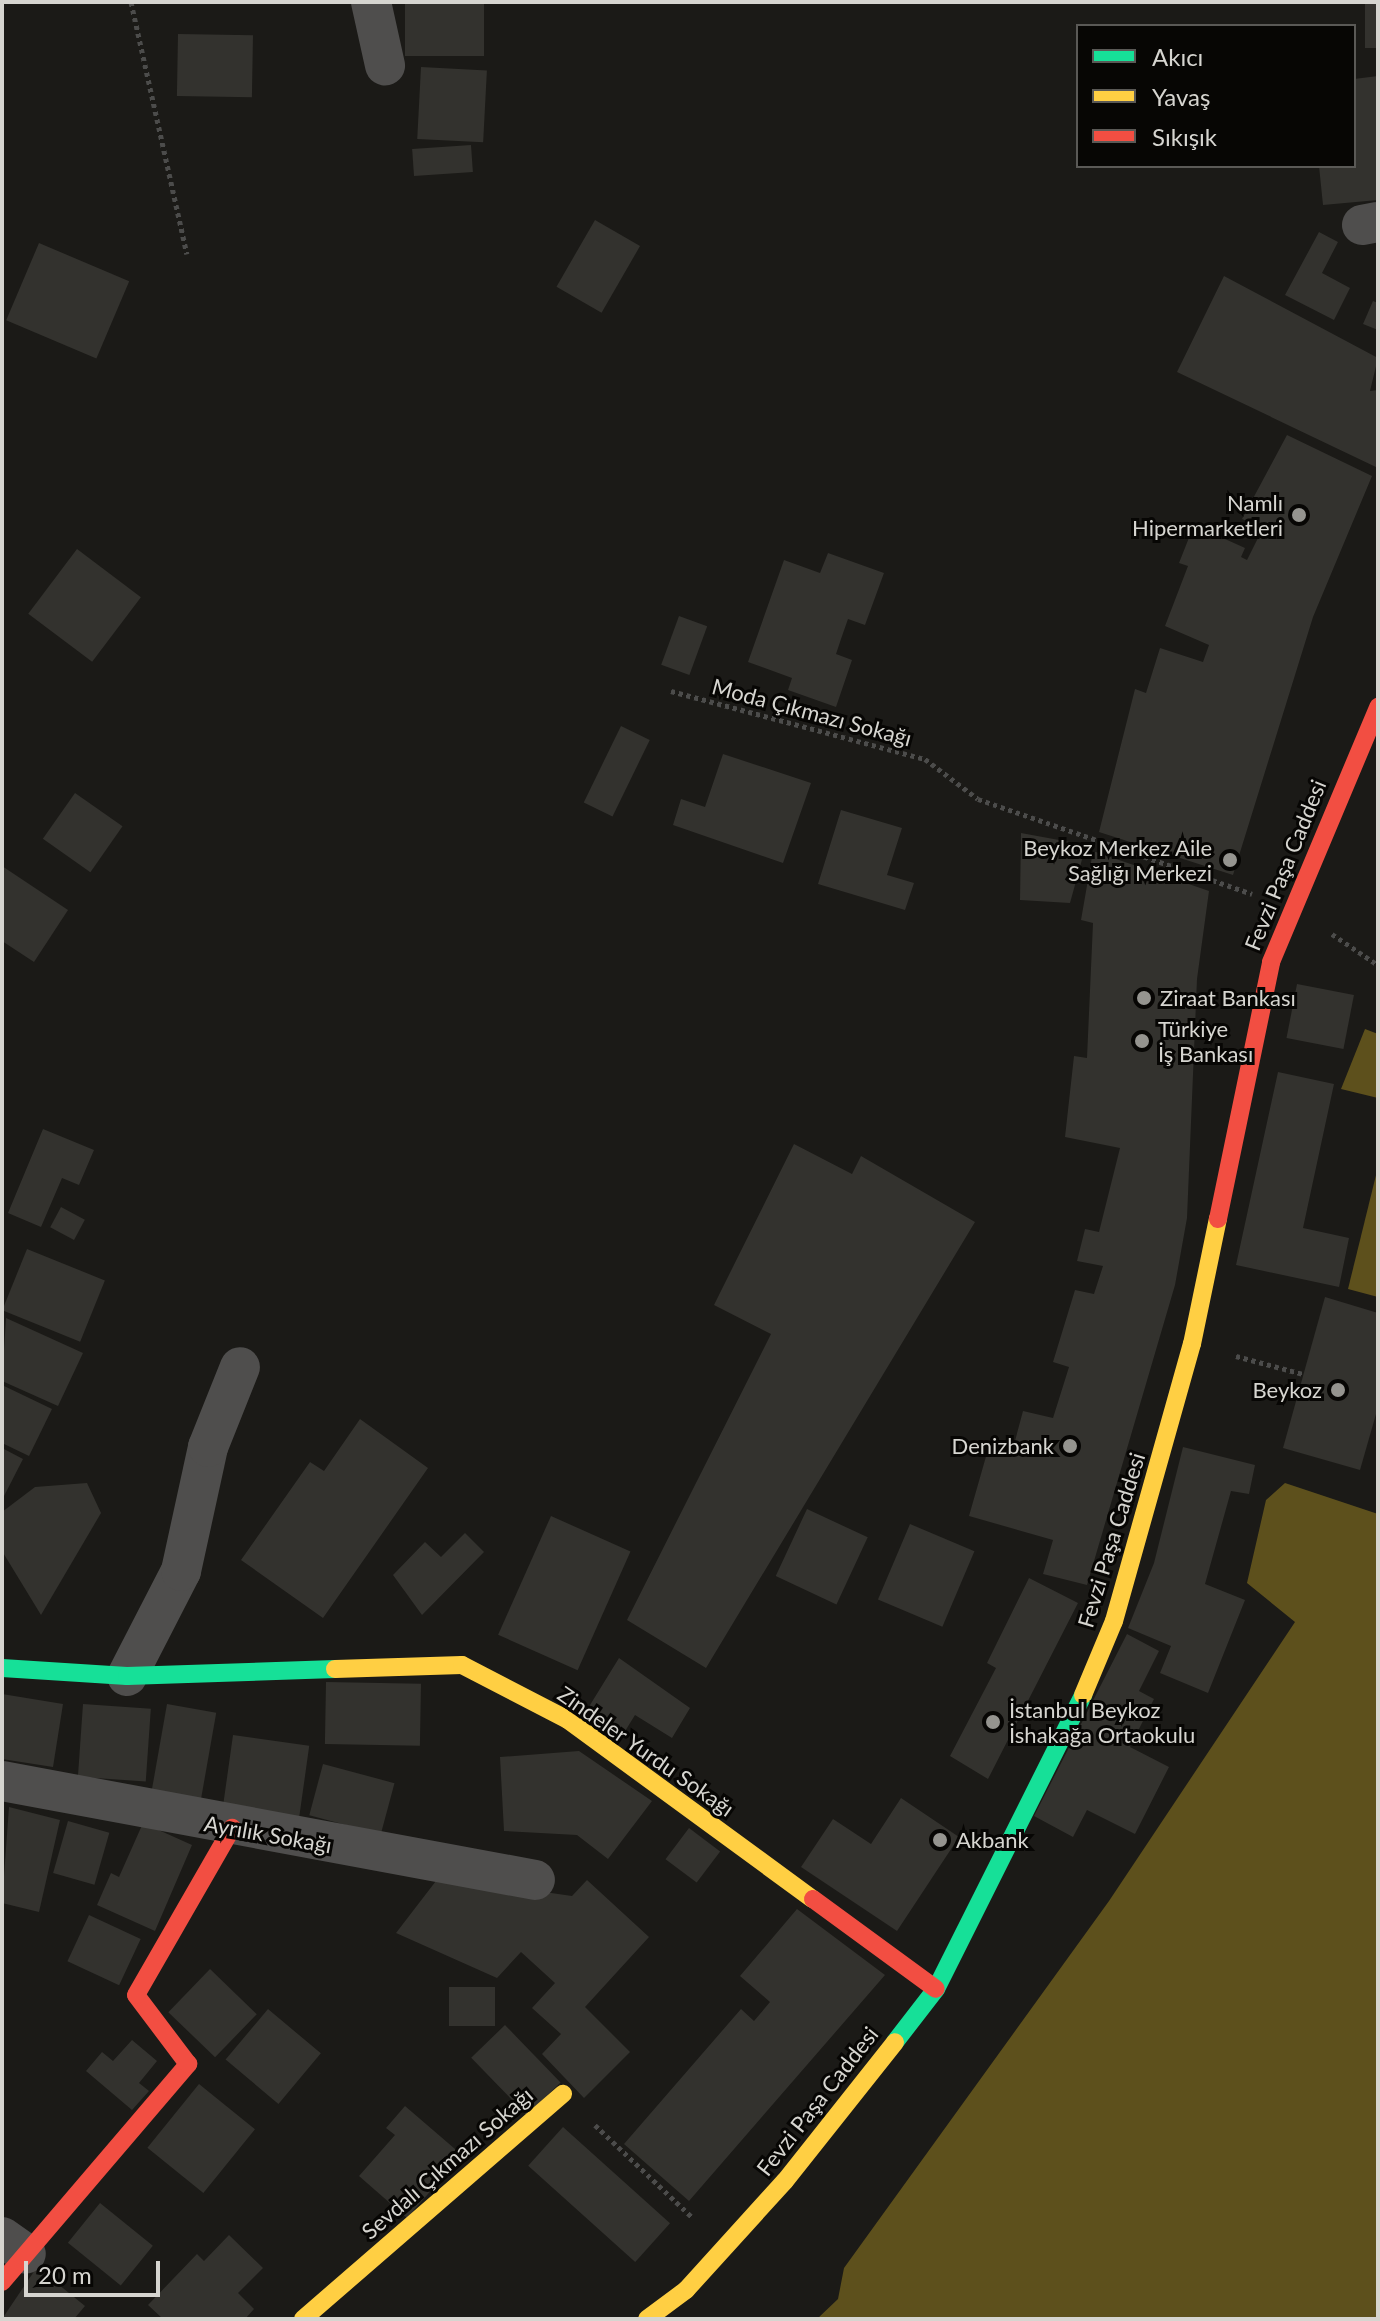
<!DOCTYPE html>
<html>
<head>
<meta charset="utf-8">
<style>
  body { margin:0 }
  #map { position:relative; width:1380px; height:2321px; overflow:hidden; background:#1b1a17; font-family:Lato,sans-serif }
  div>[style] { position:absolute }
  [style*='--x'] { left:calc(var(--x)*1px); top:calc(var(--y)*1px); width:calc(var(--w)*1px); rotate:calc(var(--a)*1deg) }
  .water>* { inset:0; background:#5d501c }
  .building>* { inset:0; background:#33322e; transform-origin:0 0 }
  .path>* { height:5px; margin-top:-2.5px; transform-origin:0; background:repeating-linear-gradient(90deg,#4c4c4b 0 4px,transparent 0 8px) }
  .street>* { height:40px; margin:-20px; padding:0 20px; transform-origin:20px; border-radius:20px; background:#4f4e4d }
  .fast>* { height:18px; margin:-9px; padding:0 9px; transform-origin:9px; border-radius:9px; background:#16e098 }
  .slow>* { height:18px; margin:-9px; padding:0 9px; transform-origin:9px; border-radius:9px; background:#ffcf43 }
  .jam>* { height:18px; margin:-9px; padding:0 9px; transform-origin:9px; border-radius:9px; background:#f24e42 }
  .dots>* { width:22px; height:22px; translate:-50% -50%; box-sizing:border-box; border:4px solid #070604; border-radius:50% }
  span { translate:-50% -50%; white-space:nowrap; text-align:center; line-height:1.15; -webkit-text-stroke:6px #070604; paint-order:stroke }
  .poi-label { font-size:22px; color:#d6d5d0 }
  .right { translate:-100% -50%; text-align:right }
  .left { translate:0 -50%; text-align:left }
  .street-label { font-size:22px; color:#d6d5d0 }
  .frame { position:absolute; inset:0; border:4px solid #d6d5d0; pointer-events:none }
  .legend { position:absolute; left:1076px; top:24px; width:280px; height:144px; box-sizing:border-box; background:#070604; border:2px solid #5a5956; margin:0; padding:10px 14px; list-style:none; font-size:24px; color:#d6d5d0 }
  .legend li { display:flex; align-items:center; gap:16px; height:40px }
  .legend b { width:40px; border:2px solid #5a5956 }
  .scale { position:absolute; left:24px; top:2261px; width:136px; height:36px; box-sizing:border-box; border:4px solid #d6d5d0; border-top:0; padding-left:10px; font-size:24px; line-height:28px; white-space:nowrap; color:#d6d5d0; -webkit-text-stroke:6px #070604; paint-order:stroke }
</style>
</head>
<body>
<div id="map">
  <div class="water">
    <div style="clip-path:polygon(1365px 1029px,1378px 1034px,1378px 1098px,1341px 1089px)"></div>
    <div style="clip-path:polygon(1378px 1167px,1378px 1297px,1348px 1289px)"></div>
    <div style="clip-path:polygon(1285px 1483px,1378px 1514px,1378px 2319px,817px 2319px,838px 2299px,844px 2268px,1109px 1901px,1295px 1622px,1247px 1583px,1266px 1500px)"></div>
  </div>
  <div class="building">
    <div style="left:405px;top:2px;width:79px;height:54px"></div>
    <div style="left:1365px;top:2px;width:13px;height:46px"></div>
    <div style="left:178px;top:34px;width:75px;height:62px;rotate:1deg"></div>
    <div style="left:421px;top:67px;width:66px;height:72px;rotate:3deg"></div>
    <div style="clip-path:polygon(1378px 76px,1378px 200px,1323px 205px,1319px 166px,1354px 166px,1354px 79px)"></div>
    <div style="left:471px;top:145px;width:27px;height:59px;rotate:86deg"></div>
    <div style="left:595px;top:220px;width:52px;height:77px;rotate:30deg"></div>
    <div style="clip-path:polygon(1319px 232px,1338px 242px,1322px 273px,1350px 288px,1334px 320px,1285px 295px)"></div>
    <div style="left:39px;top:243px;width:98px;height:84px;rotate:23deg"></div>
    <div style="clip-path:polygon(1224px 276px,1378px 358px,1370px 391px,1378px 390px,1378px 468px,1177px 372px)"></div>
    <div style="clip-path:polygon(1373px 301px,1378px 303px,1378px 330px,1363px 324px)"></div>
    <div style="clip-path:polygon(1287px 435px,1372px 476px,1313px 617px,1233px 875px,1099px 832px,1135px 689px,1146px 693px,1160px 648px,1203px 662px,1209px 645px,1165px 626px,1188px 566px,1179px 563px,1194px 525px,1245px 548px,1241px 557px,1247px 560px,1263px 528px,1242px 519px)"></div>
    <div style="left:77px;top:549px;width:80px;height:81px;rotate:37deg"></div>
    <div style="clip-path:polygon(828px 553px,884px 573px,865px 625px,848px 619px,841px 639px,836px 654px,852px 660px,836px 707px,788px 690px,792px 678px,748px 662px,784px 560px,820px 573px)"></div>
    <div style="left:679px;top:616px;width:30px;height:52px;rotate:20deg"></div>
    <div style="left:621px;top:726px;width:32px;height:85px;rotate:26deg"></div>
    <div style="clip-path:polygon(723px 754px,811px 783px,783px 863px,673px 825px,681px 799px,705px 807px)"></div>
    <div style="left:75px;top:793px;width:58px;height:56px;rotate:35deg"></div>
    <div style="clip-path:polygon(841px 810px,902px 828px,887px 875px,914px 883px,905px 910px,818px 884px)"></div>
    <div style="clip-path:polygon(1021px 833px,1086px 845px,1070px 903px,1020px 900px)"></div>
    <div style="clip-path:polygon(1093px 851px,1209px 891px,1197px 979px,1187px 1218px,1175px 1285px,1087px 1585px,1043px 1574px,1053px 1540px,969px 1516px,989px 1446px,1012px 1452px,1023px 1411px,1053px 1418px,1069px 1367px,1053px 1362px,1075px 1290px,1094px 1294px,1103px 1266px,1077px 1261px,1085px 1229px,1099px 1232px,1120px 1148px,1065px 1137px,1074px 1056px,1087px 1058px,1093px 923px,1081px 920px)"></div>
    <div style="clip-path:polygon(2px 866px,68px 910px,34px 962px,2px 941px)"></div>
    <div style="left:1297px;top:984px;width:58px;height:55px;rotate:11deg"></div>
    <div style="clip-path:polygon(1278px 1072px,1334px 1084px,1303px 1228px,1349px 1238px,1339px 1287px,1236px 1265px)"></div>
    <div style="clip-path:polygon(43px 1129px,94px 1150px,79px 1185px,62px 1178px,41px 1227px,8px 1213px)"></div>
    <div style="clip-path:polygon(794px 1144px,852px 1174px,861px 1156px,975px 1222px,706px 1668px,627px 1620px,771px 1334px,714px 1305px)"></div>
    <div style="left:61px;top:1207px;width:27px;height:23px;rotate:28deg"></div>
    <div style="left:27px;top:1249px;width:84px;height:66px;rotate:22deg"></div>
    <div style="clip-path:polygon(1325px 1297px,1378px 1313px,1378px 1407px,1360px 1470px,1283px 1448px)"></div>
    <div style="clip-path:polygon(6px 1318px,83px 1353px,58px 1406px,2px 1381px)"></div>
    <div style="clip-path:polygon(2px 1385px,52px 1409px,29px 1456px,2px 1443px)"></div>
    <div style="clip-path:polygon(360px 1419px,428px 1468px,323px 1618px,241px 1560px,310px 1462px,324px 1471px)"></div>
    <div style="clip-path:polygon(1183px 1447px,1255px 1465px,1249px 1494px,1231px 1491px,1205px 1584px,1245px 1600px,1208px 1693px,1160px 1673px,1171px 1646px,1128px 1628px,1154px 1563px)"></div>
    <div style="clip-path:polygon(2px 1448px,23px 1459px,2px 1500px)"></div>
    <div style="clip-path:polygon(87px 1483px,101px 1513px,41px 1615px,2px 1551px,2px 1512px,35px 1487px)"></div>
    <div style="left:807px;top:1509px;width:67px;height:74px;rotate:25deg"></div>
    <div style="left:551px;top:1516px;width:87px;height:130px;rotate:24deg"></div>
    <div style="left:910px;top:1524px;width:70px;height:82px;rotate:23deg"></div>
    <div style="clip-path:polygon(465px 1533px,484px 1552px,422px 1615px,393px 1575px,425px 1542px,441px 1557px)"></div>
    <div style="clip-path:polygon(1029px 1578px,1078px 1603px,988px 1779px,950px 1756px,996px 1668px,987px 1663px)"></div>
    <div style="clip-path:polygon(1127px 1634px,1159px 1651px,1139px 1691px,1154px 1699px,1130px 1747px,1169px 1767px,1135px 1834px,1087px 1810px,1073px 1837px,1034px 1816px)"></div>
    <div style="clip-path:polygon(619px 1658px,690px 1708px,672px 1738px,635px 1715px,619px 1741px,582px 1718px)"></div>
    <div style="left:326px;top:1682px;width:95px;height:62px;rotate:1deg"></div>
    <div style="clip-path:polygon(2px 1694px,63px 1704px,53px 1767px,2px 1759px)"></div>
    <div style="left:83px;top:1704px;width:68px;height:73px;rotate:4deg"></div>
    <div style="left:167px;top:1704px;width:50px;height:93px;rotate:10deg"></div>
    <div style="left:233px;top:1735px;width:77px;height:76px;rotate:8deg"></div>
    <div style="clip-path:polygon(579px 1751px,652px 1801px,608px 1859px,577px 1835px,504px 1831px,500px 1757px)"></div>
    <div style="left:323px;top:1764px;width:74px;height:53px;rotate:15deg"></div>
    <div style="clip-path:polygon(901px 1798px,959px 1837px,897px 1931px,801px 1867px,833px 1819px,871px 1844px)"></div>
    <div style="clip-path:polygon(9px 1807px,60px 1820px,39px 1912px,2px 1903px)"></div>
    <div style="left:68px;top:1821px;width:43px;height:54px;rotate:16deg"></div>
    <div style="clip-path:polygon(143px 1823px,192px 1845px,155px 1931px,97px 1905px,111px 1873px,119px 1877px)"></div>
    <div style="left:689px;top:1828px;width:39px;height:39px;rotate:37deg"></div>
    <div style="clip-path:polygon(439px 1877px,572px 1896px,587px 1880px,649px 1937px,585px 2007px,630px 2052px,584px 2098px,542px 2054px,561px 2034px,532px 2008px,555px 1983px,521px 1952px,497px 1978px,396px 1933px)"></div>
    <div style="clip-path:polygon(797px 1909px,885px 1975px,689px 2201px,624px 2144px,741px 2009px,754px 2021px,770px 2002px,740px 1976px)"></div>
    <div style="left:89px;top:1915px;width:57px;height:51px;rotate:25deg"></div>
    <div style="left:210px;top:1969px;width:65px;height:60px;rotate:44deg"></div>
    <div style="left:449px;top:1987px;width:46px;height:39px"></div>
    <div style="left:268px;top:2009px;width:69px;height:66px;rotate:40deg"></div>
    <div style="left:505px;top:2025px;width:80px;height:47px;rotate:46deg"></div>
    <div style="clip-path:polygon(132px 2040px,157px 2061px,139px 2083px,149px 2091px,132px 2110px,86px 2071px,102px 2052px,113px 2061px)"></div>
    <div style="left:199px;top:2084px;width:72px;height:82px;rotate:39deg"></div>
    <div style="clip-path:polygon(405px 2106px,462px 2155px,407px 2218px,359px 2176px,395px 2135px,386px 2128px)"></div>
    <div style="left:563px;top:2127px;width:144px;height:52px;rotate:42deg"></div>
    <div style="left:100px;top:2203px;width:68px;height:51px;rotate:39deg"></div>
    <div style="clip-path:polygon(229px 2235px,263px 2268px,238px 2293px,254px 2309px,245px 2319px,163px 2319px,148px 2305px,197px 2254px,204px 2261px)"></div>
    <div style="clip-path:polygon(37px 2267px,85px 2306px,74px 2319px,2px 2319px)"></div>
  </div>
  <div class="path">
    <div style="--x:131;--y:2;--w:258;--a:77.5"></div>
    <div style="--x:671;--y:691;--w:263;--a:15"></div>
    <div style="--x:925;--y:759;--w:66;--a:37"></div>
    <div style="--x:978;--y:799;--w:290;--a:19.1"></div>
    <div style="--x:1332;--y:934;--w:55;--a:34"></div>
    <div style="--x:1236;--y:1356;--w:69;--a:15"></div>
    <div style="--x:595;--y:2125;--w:134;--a:43.5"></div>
  </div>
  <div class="street">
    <div style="--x:371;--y:2;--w:65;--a:77.5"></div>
    <div style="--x:1362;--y:225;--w:16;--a:-11"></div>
    <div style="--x:127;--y:1676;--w:118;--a:-62.8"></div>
    <div style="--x:181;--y:1571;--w:127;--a:-77.7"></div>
    <div style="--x:208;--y:1447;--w:86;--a:-68.2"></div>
    <div style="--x:2;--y:1781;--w:542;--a:10.52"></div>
    <div style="--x:2;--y:2237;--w:29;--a:35"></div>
  </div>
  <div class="fast">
    <div style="--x:2;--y:1668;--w:125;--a:3.7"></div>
    <div style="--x:127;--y:1676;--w:208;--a:-1.9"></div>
    <div style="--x:895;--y:2042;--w:67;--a:-52.3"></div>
    <div style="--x:936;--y:1989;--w:329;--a:-63.4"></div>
  </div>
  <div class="slow">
    <div style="--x:335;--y:1669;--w:127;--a:-1.8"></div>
    <div style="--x:462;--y:1665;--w:119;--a:27.4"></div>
    <div style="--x:568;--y:1720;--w:303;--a:36.2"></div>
    <div style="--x:1083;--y:1695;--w:80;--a:-67.3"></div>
    <div style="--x:1114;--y:1621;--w:288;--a:-74.3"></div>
    <div style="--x:1192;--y:1344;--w:128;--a:-78.3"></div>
    <div style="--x:303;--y:2319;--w:344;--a:-40.9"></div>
    <div style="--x:647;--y:2319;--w:49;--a:-36.6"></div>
    <div style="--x:686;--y:2290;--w:147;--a:-47.8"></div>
    <div style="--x:785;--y:2181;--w:177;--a:-51.6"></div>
  </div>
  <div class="jam">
    <div style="--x:1218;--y:1219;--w:262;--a:-78.3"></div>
    <div style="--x:1271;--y:962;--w:277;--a:-67.2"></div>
    <div style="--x:813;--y:1899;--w:152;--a:36.2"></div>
    <div style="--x:2;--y:2282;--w:287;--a:-49.5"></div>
    <div style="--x:188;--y:2064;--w:86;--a:-127"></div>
    <div style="--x:136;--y:1995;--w:193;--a:-60.1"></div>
  </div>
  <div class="dots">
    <div style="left:1299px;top:515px;background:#95948f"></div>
    <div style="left:1230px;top:860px;background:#95948f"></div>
    <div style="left:1144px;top:998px;background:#95948f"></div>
    <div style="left:1142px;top:1041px;background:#95948f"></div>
    <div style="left:1338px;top:1390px;background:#95948f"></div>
    <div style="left:1070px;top:1446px;background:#95948f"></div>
    <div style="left:993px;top:1722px;background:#95948f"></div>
    <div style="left:940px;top:1840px;background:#95948f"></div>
  </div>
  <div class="poi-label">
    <span class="right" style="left:1283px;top:515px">Namlı<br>Hipermarketleri</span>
    <span class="right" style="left:1212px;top:860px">Beykoz Merkez Aile<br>Sağlığı Merkezi</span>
    <span class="left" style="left:1160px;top:998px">Ziraat Bankası</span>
    <span class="left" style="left:1158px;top:1041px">Türkiye<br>İş Bankası</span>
    <span class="right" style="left:1322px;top:1390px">Beykoz</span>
    <span class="right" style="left:1054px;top:1446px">Denizbank</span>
    <span class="left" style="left:1009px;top:1722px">İstanbul Beykoz<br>İshakağa Ortaokulu</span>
    <span class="left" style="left:956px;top:1840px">Akbank</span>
  </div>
  <div class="street-label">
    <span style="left:812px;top:712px;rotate:15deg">Moda Çıkmazı Sokağı</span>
    <span style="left:1285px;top:865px;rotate:-68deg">Fevzi Paşa Caddesi</span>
    <span style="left:1111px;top:1540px;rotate:-73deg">Fevzi Paşa Caddesi</span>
    <span style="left:646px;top:1751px;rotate:35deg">Zindeler Yurdu Sokağı</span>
    <span style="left:268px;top:1834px;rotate:10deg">Ayrılık Sokağı</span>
    <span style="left:817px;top:2101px;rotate:-52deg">Fevzi Paşa Caddesi</span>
    <span style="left:447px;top:2163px;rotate:-41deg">Sevdalı Çıkmazı Sokağı</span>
  </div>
  <div class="frame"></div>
  <ul class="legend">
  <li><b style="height:10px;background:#16e098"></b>Akıcı</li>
  <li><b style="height:10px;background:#ffcf43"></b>Yavaş</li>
  <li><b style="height:10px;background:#f24e42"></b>Sıkışık</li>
  </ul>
  <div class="scale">20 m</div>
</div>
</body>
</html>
